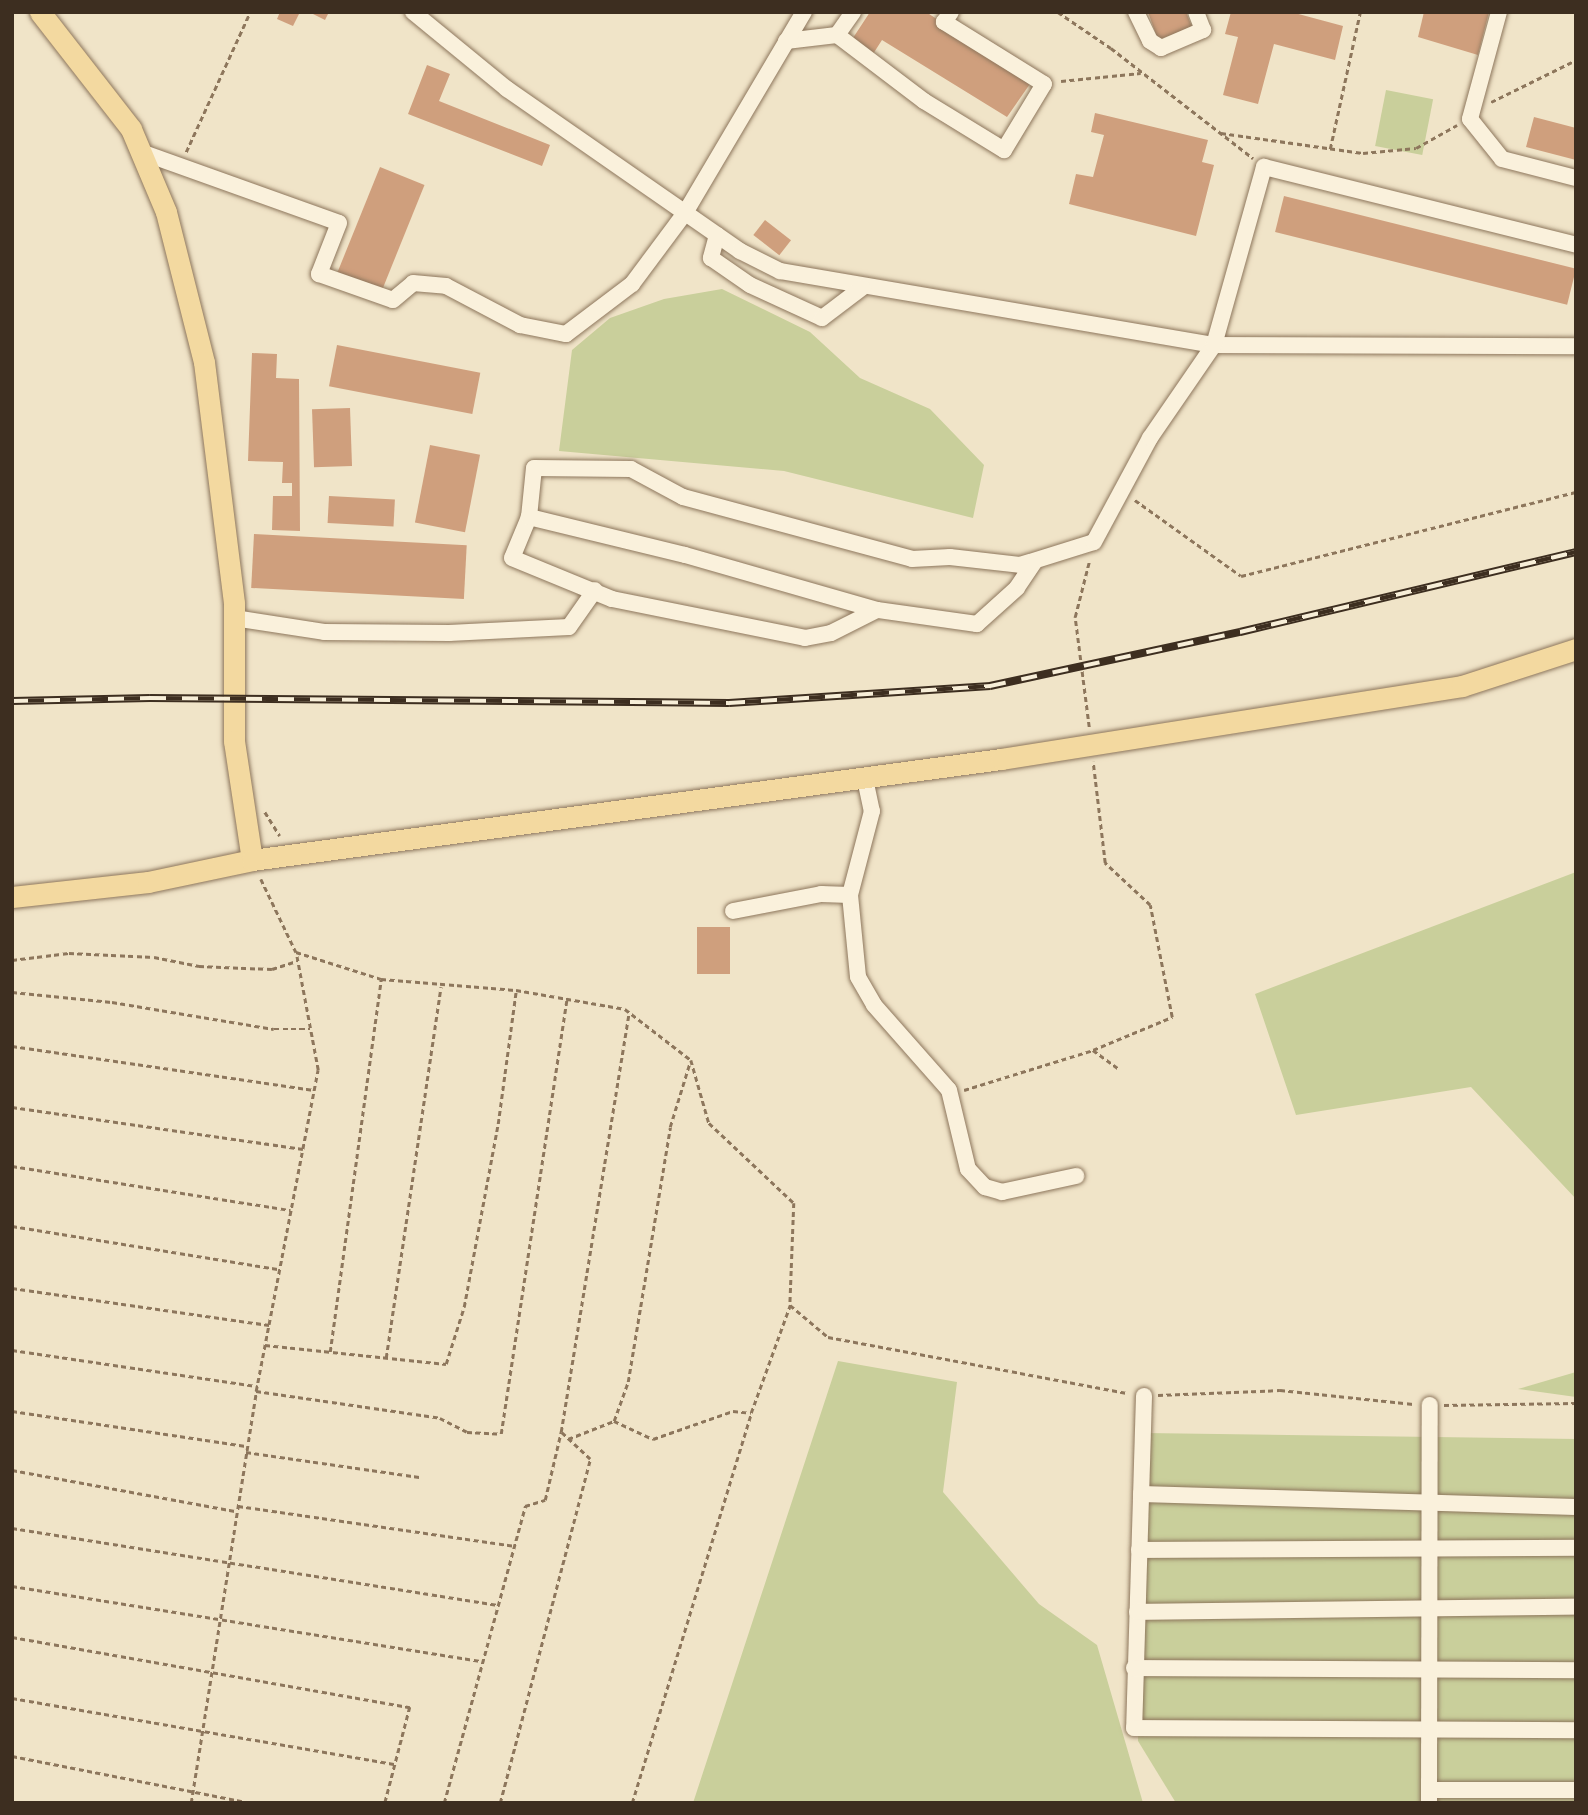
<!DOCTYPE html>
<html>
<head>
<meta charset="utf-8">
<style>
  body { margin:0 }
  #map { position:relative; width:1588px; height:1815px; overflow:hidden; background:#f0e4c8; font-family:Georgia,serif }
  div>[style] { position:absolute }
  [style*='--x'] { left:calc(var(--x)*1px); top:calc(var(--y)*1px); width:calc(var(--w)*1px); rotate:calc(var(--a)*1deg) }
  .green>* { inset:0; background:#c9cf9b; transform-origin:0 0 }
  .building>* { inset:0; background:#cf9f7d; transform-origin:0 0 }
  .path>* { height:2.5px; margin-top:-1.25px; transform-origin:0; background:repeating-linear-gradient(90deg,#8d765c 0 5px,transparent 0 8.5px) }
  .roads { filter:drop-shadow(0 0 2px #8d765c) drop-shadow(0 0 2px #8d765c) }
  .minor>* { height:16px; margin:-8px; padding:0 8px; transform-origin:8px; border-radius:8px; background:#faf1dc }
  .major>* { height:21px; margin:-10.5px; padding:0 10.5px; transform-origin:10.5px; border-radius:10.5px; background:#f3d9a0 }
  .rail>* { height:8px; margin-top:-4px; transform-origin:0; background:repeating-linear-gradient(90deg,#f7eed8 0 16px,#3d2e20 0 32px); box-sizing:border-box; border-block:2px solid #3d2e20 }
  span { translate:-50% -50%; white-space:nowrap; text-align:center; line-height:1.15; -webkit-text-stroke:7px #f7eed8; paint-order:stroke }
  .frame { position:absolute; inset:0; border:14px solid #3d2e20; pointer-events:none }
</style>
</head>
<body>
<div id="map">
  <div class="green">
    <div style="left:1386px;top:90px;width:48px;height:57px;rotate:11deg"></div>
    <div style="clip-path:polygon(722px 289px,810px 332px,860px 378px,930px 409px,984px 465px,973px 518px,784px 471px,559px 451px,572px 350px,610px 318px,664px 299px)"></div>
    <div style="clip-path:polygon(1576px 872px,1576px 1199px,1471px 1087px,1296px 1115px,1255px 994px)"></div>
    <div style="clip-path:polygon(838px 1361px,957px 1382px,943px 1492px,1039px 1604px,1097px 1645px,1143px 1803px,693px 1803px)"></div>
    <div style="clip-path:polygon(1576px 1372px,1576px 1397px,1518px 1389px)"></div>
    <div style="clip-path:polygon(1145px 1433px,1576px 1439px,1576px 1803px,1176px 1803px,1138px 1741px)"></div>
  </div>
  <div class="building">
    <div style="clip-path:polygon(280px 12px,300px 12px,293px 26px,277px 19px)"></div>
    <div style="clip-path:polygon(309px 12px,329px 12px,325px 20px)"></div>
    <div style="clip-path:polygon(870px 12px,926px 12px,1032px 81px,1007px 117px,882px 40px,873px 54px,851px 41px)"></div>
    <div style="clip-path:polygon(1148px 12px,1186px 12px,1192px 27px,1158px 40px)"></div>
    <div style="clip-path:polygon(1231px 12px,1291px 12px,1343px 26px,1335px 60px,1274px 44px,1258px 104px,1223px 95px,1238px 37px,1225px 34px)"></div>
    <div style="clip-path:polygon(1424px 12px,1489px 12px,1478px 55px,1418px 37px)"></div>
    <div style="clip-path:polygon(427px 65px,450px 74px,439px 101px,550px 145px,542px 166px,408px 114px)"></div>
    <div style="clip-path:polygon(1095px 113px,1208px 140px,1202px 162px,1214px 165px,1196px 236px,1069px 204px,1076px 174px,1093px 177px,1104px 135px,1091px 132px)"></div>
    <div style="clip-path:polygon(1534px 117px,1576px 128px,1576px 160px,1526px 147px)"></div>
    <div style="left:380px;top:167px;width:48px;height:114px;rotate:22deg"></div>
    <div style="left:1284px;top:196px;width:301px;height:37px;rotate:14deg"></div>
    <div style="left:765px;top:220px;width:33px;height:19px;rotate:38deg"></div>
    <div style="left:337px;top:345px;width:146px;height:42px;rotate:11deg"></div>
    <div style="clip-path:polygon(252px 353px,277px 354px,276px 378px,299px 379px,300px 531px,272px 530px,273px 496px,292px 496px,292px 483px,282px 483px,283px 462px,248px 461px)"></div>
    <div style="left:350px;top:408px;width:58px;height:38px;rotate:88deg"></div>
    <div style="left:430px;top:445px;width:51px;height:79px;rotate:11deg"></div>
    <div style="left:329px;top:496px;width:66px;height:27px;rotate:3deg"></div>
    <div style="left:254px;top:534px;width:213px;height:54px;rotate:3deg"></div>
    <div style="left:697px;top:927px;width:33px;height:47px"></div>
  </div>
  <div class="path">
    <div style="--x:1058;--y:12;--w:64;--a:34.2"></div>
    <div style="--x:1111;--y:48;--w:180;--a:37.8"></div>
    <div style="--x:1061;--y:81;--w:80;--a:-5.7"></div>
    <div style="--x:1491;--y:102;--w:95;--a:-26.3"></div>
    <div style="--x:1221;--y:133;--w:143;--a:8"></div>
    <div style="--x:1363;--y:153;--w:53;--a:-5.4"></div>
    <div style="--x:1416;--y:148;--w:47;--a:-29.3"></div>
    <div style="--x:1330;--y:149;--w:140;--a:-77.6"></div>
    <div style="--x:186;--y:152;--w:154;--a:-65.4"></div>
    <div style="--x:1135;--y:500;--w:130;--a:35.6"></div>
    <div style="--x:1241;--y:576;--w:345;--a:-14.1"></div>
    <div style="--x:1089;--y:727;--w:111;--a:-97.3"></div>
    <div style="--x:1075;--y:617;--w:57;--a:-75.7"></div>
    <div style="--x:265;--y:812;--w:28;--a:58"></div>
    <div style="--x:261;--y:879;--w:81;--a:64.4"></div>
    <div style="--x:296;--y:952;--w:89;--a:17.6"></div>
    <div style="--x:381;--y:979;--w:135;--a:4.7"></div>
    <div style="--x:516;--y:990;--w:111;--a:9.9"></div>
    <div style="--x:625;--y:1009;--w:83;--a:37.7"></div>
    <div style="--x:691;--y:1060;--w:66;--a:74.1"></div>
    <div style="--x:709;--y:1123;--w:117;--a:43.3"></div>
    <div style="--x:794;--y:1203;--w:102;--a:92.2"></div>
    <div style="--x:790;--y:1305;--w:50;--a:40.1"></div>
    <div style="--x:828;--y:1337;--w:304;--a:10.6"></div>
    <div style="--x:12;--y:960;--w:57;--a:-7"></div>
    <div style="--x:69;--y:953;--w:85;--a:2.7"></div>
    <div style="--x:154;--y:957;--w:46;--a:11.3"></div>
    <div style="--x:199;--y:966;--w:73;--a:2.4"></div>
    <div style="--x:272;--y:969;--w:26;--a:-18"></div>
    <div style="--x:12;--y:992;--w:100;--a:5.7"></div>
    <div style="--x:112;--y:1002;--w:164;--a:9.5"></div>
    <div style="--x:274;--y:1029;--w:36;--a:0"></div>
    <div style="--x:12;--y:1046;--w:305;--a:8.3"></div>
    <div style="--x:1093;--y:1050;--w:86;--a:-22.7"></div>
    <div style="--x:1172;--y:1017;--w:114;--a:-101.1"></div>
    <div style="--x:1150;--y:905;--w:62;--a:-137"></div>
    <div style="--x:1105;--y:863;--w:102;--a:-96.8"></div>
    <div style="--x:964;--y:1090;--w:135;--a:-17.2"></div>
    <div style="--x:1093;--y:1050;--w:31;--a:36"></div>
    <div style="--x:12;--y:1107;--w:294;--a:8.2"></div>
    <div style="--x:12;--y:1166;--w:282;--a:9"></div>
    <div style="--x:12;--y:1226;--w:269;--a:9.2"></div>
    <div style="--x:12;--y:1288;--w:260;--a:8.2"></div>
    <div style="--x:265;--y:1345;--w:182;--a:6"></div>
    <div style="--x:446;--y:1364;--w:60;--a:-72.5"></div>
    <div style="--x:464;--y:1307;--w:186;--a:-79.5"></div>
    <div style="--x:498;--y:1124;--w:135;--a:-82.3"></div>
    <div style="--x:12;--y:1350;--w:248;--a:8.4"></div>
    <div style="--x:330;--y:1352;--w:376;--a:-82.2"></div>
    <div style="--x:386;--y:1358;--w:375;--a:-81.6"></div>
    <div style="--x:256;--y:1391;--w:186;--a:8.3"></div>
    <div style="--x:440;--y:1418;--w:30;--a:27"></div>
    <div style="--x:467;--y:1432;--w:34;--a:3"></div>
    <div style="--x:501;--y:1434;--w:442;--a:-81.4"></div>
    <div style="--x:1158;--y:1395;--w:122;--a:-2.3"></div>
    <div style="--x:1280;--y:1390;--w:134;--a:6"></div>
    <div style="--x:1444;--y:1405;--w:132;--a:-0.9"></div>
    <div style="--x:12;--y:1411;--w:238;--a:8.5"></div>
    <div style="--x:614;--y:1421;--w:43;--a:24.8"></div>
    <div style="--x:653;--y:1439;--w:85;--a:-19.3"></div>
    <div style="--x:733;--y:1411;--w:18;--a:6"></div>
    <div style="--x:568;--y:1439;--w:49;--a:-21.4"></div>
    <div style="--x:614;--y:1421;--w:41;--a:-70.3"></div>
    <div style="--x:628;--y:1382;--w:258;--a:-80.6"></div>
    <div style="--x:670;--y:1127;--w:68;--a:-72.9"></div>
    <div style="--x:246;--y:1452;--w:175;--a:8.2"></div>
    <div style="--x:12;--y:1470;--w:228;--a:10.4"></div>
    <div style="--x:238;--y:1506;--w:279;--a:8.2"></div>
    <div style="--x:12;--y:1528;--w:492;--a:9"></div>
    <div style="--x:12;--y:1586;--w:476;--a:9.1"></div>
    <div style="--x:12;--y:1637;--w:404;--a:10"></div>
    <div style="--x:410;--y:1707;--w:99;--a:104.6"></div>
    <div style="--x:12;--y:1698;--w:389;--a:9.8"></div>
    <div style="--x:12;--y:1756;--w:245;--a:11.1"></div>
    <div style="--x:191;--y:1803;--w:417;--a:-81"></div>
    <div style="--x:256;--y:1391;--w:327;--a:-79.1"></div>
    <div style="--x:318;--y:1070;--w:120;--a:-100.6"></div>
    <div style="--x:444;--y:1803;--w:308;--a:-74.7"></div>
    <div style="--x:525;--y:1506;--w:21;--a:-17"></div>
    <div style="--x:545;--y:1500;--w:70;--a:-76.8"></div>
    <div style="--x:561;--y:1432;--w:424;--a:-80.8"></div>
    <div style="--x:500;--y:1803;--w:356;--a:-75.3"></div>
    <div style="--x:590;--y:1459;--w:40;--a:-137"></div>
    <div style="--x:632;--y:1803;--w:408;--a:-73"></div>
    <div style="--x:751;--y:1413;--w:115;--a:-70.1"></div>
  </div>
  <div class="roads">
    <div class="minor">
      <div style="--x:413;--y:12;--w:122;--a:39.3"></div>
      <div style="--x:507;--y:89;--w:284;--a:34.8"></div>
      <div style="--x:740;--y:251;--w:45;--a:26.6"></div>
      <div style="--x:780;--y:271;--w:440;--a:9.7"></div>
      <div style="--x:1214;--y:345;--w:362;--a:0.2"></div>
      <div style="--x:1136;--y:12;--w:32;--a:64"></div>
      <div style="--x:1150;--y:41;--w:13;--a:32"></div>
      <div style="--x:1161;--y:48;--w:46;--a:-23.2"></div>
      <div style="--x:1203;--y:30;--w:19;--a:-111"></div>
      <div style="--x:1499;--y:12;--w:111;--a:105.2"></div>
      <div style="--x:1470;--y:119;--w:51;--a:51.3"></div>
      <div style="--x:1502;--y:159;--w:76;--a:14.4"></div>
      <div style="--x:837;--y:35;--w:109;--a:37.2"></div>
      <div style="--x:924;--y:101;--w:94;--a:31.5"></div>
      <div style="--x:1004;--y:150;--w:77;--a:-58.8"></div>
      <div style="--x:1044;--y:84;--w:118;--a:-148.2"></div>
      <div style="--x:944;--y:22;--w:12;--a:-55"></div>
      <div style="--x:786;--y:41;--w:51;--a:-6.7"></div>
      <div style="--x:837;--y:35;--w:28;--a:-55"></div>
      <div style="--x:141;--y:152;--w:210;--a:19.7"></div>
      <div style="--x:339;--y:223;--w:55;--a:111.4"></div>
      <div style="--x:319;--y:274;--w:78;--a:19.4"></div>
      <div style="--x:393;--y:300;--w:26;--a:-40"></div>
      <div style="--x:413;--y:283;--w:33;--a:5"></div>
      <div style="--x:446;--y:286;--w:84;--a:27.8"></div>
      <div style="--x:520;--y:325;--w:47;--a:11.1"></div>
      <div style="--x:566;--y:334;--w:83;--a:-37.1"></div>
      <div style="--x:632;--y:284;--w:89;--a:-53.3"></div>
      <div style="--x:685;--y:213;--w:234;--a:-59.4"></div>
      <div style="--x:717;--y:235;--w:24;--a:105"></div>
      <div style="--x:711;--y:258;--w:47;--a:34.7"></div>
      <div style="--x:750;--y:285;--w:79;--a:24.6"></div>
      <div style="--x:822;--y:318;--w:51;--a:-37.1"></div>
      <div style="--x:529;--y:517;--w:44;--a:112.5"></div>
      <div style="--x:512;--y:558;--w:108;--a:22.3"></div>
      <div style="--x:612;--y:599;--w:197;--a:11.4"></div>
      <div style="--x:805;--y:638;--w:26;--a:-11"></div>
      <div style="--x:831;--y:633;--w:51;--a:-26.6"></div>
      <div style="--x:1035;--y:561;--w:32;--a:124"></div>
      <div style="--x:1017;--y:588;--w:54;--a:138"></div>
      <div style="--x:977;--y:624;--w:101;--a:-172"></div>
      <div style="--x:877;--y:610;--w:200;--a:-164"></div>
      <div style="--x:685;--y:555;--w:161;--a:-166.3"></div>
      <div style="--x:529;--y:517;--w:49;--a:-84.2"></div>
      <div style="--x:534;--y:468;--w:97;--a:0.6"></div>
      <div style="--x:631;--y:469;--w:59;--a:28.3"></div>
      <div style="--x:683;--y:497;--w:237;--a:15.1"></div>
      <div style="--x:912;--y:559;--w:38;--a:-3"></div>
      <div style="--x:950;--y:557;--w:70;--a:6.5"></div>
      <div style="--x:1020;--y:565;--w:77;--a:-17.3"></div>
      <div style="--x:1094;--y:542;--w:118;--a:-61.7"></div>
      <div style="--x:1150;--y:438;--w:113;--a:-55.5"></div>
      <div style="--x:1214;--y:345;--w:185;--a:-74.3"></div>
      <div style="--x:1264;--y:167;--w:322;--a:14"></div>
      <div style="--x:234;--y:618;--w:91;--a:8.8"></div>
      <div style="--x:324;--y:632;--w:125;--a:0.5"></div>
      <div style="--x:449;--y:633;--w:120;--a:-2.9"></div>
      <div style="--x:569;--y:627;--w:45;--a:-54.9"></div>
      <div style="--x:865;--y:779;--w:33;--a:78"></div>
      <div style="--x:872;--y:811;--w:87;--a:104.7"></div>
      <div style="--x:850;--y:895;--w:82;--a:84.4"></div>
      <div style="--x:858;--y:977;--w:32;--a:60"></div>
      <div style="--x:874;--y:1005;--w:113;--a:48.6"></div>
      <div style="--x:949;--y:1090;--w:81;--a:76.5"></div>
      <div style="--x:968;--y:1169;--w:25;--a:47"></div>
      <div style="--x:985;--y:1187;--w:18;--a:16"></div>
      <div style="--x:1002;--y:1192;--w:76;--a:-12.2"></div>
      <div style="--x:733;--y:911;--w:90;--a:-10.9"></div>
      <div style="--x:821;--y:894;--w:29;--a:2"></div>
      <div style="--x:1144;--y:1396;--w:332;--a:91.7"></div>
      <div style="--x:1134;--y:1728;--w:442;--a:0.3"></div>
      <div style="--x:1141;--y:1494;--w:435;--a:1.7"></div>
      <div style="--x:1139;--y:1550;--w:437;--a:-0.3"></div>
      <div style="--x:1137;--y:1612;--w:439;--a:-0.7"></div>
      <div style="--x:1134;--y:1668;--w:442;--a:0.3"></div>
      <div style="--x:1429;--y:1790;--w:147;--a:0"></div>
      <div style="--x:1429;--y:1803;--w:398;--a:-89.9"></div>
    </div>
    <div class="major">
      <div style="--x:40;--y:12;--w:148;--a:52.1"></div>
      <div style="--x:131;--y:129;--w:90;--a:67.1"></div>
      <div style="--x:166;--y:212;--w:155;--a:75.8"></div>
      <div style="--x:204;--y:362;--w:243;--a:82.9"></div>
      <div style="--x:234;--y:603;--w:138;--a:90"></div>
      <div style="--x:234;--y:741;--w:120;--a:81.4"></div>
      <div style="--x:12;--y:897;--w:137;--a:-6.3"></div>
      <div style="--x:148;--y:882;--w:106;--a:-11.9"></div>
      <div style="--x:252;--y:860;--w:756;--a:-7.68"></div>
      <div style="--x:1001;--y:759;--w:467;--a:-9"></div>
      <div style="--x:1462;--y:686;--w:120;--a:-18"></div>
    </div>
  </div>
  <div class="rail">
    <div style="--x:12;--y:701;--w:138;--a:-1.2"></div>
    <div style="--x:150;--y:698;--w:579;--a:0.49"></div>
    <div style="--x:729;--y:703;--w:262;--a:-3.7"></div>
    <div style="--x:990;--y:686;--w:256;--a:-12.2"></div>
    <div style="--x:1240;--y:632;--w:345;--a:-13.4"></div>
  </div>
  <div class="frame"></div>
</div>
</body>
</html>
